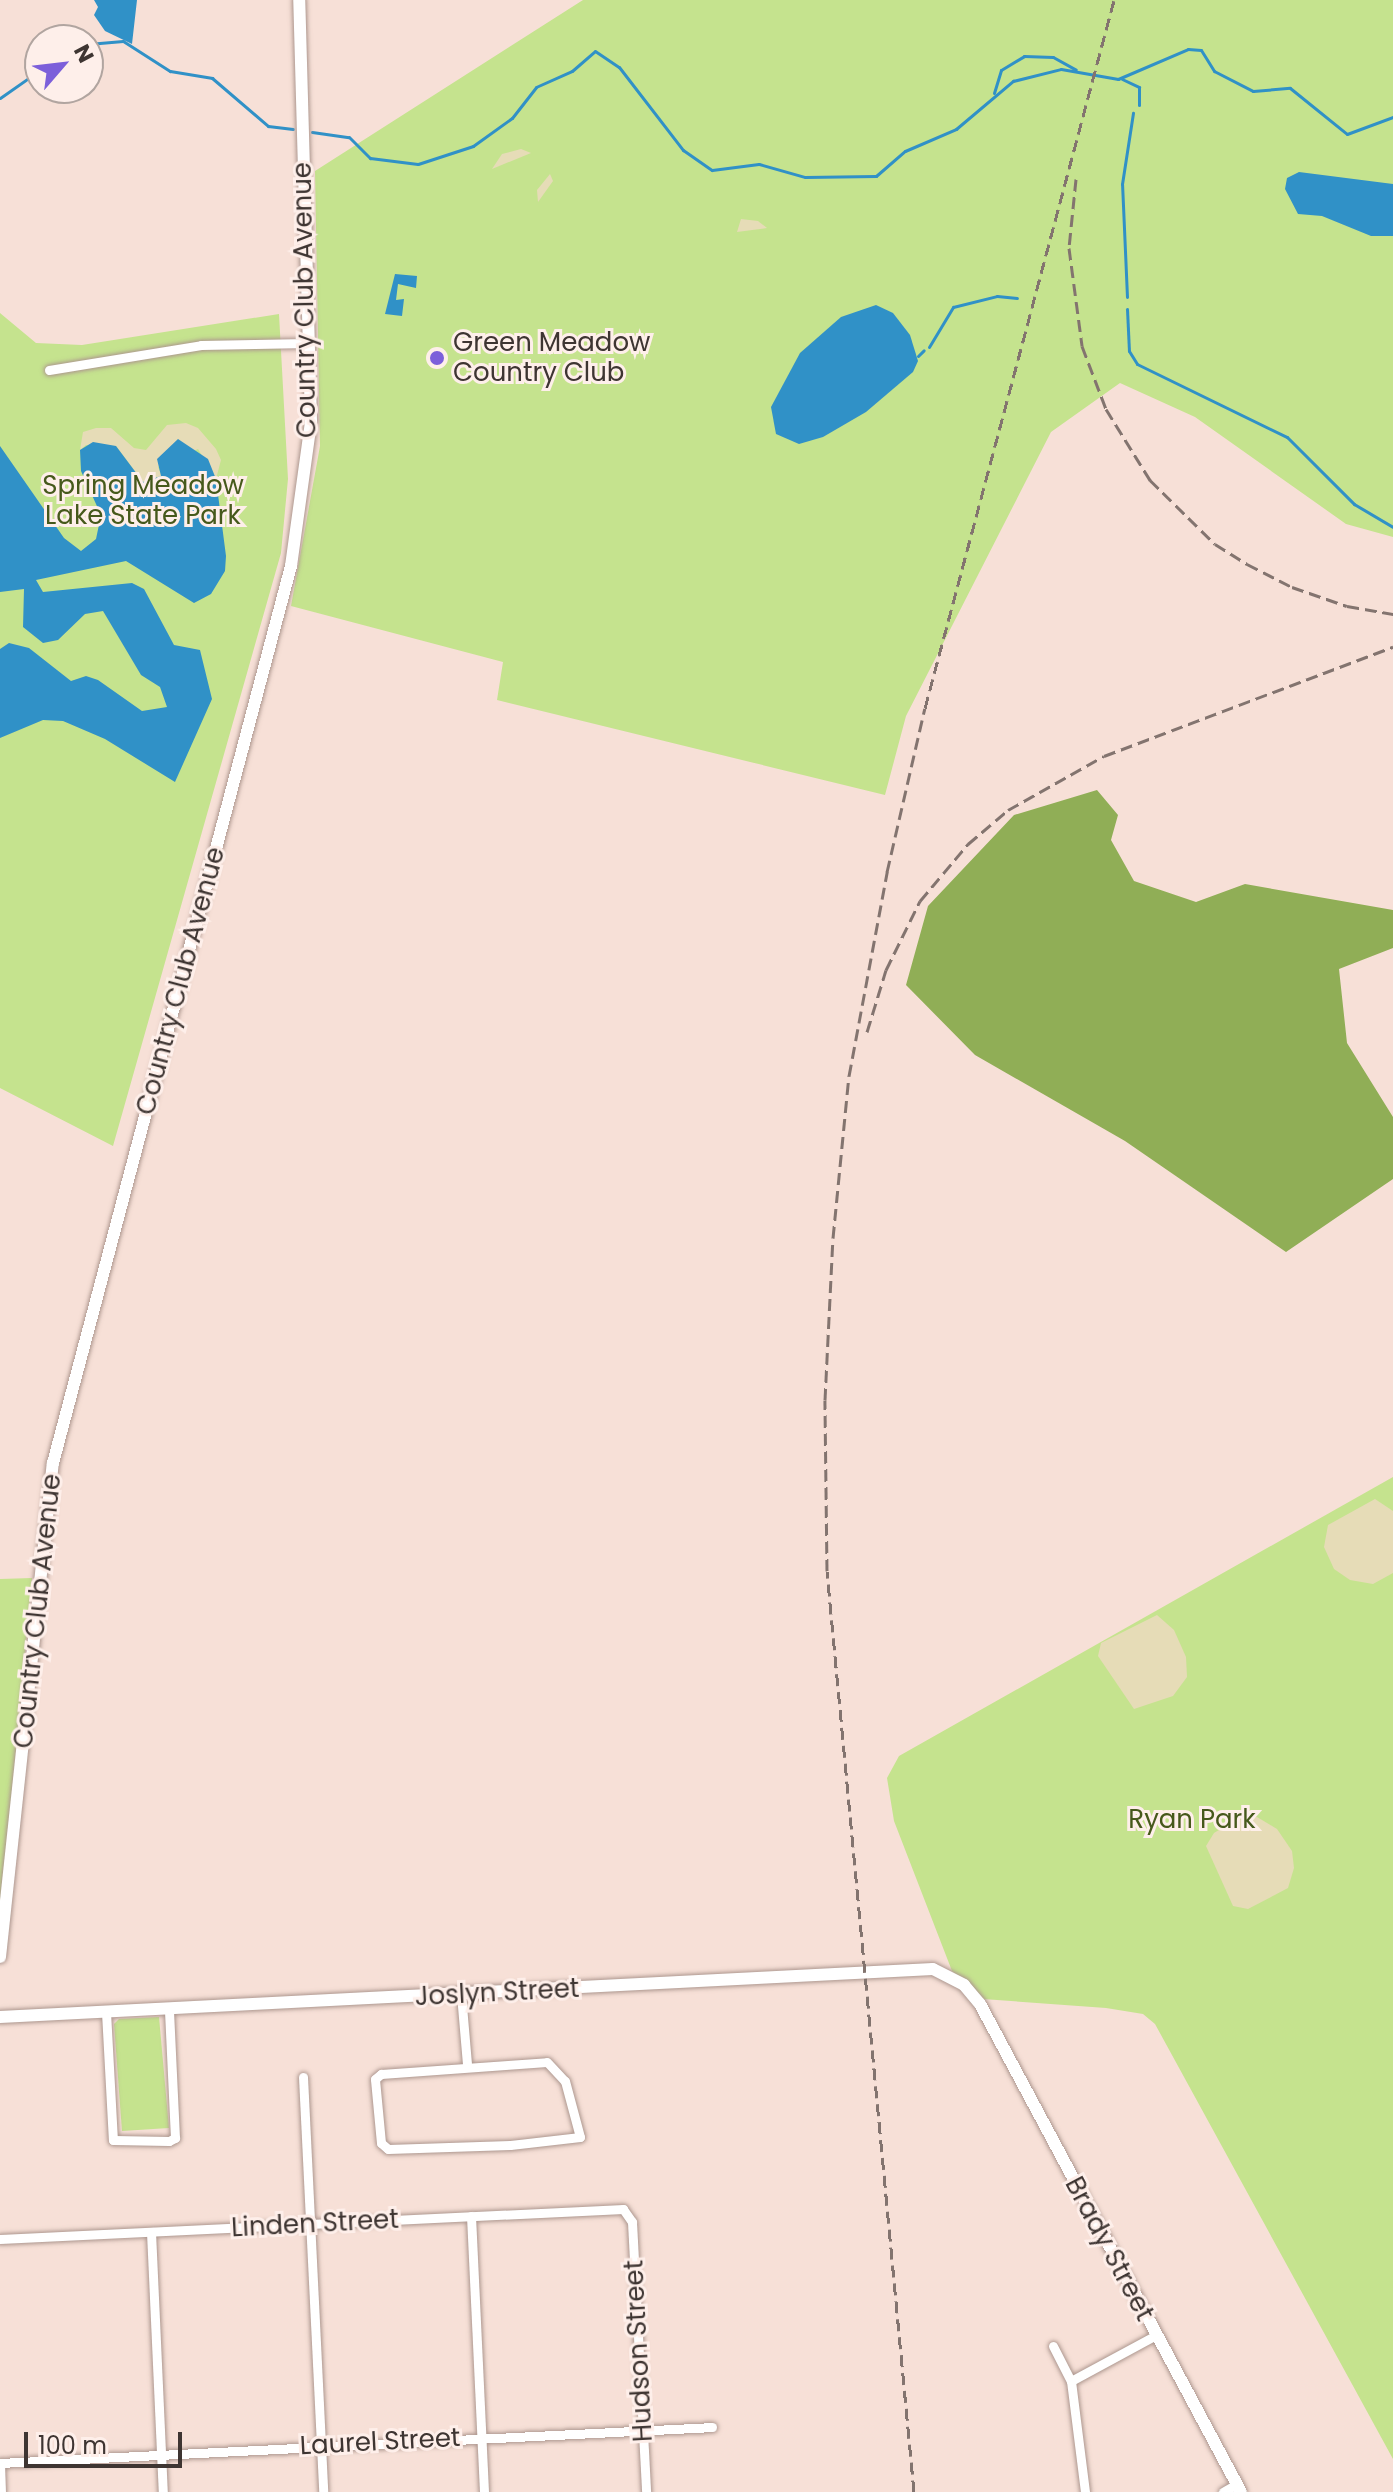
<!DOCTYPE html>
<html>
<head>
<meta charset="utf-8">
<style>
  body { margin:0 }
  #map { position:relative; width:1393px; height:2492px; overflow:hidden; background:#f7e0d7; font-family:Poppins,sans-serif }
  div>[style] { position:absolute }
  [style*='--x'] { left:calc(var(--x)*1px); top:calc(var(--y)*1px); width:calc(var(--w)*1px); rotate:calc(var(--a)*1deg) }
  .green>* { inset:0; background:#c5e38e }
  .forest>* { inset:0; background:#90ae56 }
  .sand>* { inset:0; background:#e6dcb7 }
  .water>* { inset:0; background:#3091c7 }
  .stream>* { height:3px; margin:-1.5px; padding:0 1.5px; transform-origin:1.5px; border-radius:1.5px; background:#3091c7 }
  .roads { filter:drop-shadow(0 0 2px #ad978f) drop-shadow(0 0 2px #ad978f) }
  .street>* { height:9px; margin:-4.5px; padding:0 4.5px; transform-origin:4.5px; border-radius:4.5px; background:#fff }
  .secondary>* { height:12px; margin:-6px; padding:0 6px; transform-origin:6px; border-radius:6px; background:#fff }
  .rail>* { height:3px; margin-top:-1.5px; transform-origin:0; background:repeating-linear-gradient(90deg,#83746f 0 12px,transparent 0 18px) }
  .dots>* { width:22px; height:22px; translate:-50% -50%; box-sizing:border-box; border:4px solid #feefea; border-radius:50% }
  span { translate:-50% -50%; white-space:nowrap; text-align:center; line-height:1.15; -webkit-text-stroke:6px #feefea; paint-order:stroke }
  .street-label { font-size:26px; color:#3e3532 }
  .poi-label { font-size:26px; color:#3e3532 }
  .left { translate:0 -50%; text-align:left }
  .park-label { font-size:26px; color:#46591b }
  .north { position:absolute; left:24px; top:24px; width:80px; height:80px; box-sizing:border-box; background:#feefea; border:2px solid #b1a5a0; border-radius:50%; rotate:62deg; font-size:22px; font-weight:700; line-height:32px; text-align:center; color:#3e3532 }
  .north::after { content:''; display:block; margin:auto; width:28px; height:36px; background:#7c5fda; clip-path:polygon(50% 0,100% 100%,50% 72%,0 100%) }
  .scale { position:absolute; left:24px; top:2432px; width:158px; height:36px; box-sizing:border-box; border:4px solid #3e3532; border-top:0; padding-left:10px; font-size:24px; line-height:28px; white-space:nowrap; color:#3e3532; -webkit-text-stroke:6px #feefea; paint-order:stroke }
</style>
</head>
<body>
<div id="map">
  <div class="green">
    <div style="clip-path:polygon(583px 0,1393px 0,1393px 537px,1346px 524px,1195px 417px,1120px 383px,1051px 432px,906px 716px,885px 795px,497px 700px,503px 662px,291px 606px,320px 446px,315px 171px)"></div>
    <div style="clip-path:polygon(0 313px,36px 343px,82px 345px,279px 314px,288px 479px,281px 553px,113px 1146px,0 1088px)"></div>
    <div style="clip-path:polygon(1393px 1477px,1393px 2459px,1155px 2024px,1143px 2014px,1106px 2008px,983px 1999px,952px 1971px,894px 1821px,887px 1778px,899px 1756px)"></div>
    <div style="clip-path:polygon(32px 1578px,0 1919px,0 1579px)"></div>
    <div style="clip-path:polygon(159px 2017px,169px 2128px,122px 2131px,114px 2024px,119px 2019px)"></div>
  </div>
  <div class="forest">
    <div style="clip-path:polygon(1097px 790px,1118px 815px,1111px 840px,1134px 881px,1196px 902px,1245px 884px,1393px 910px,1393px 948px,1339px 969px,1347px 1043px,1393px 1117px,1393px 1179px,1286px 1252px,1125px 1141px,975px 1055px,906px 985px,928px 906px,1014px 815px)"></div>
  </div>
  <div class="sand">
    <div style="clip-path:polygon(521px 149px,531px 153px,492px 169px,502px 154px)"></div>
    <div style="clip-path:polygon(550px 174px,553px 181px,538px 202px,537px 190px)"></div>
    <div style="clip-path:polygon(741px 219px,758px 221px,767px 228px,737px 232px)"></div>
    <div style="clip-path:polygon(186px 423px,198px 428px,216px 449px,221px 460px,216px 479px,198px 449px,158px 467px,162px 476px,143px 482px,116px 446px,86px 445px,80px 450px,83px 432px,96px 428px,111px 428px,134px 448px,146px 450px,167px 425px)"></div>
    <div style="clip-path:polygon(1375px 1499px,1393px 1511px,1393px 1573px,1373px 1584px,1350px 1580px,1334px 1569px,1324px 1547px,1328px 1525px)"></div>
    <div style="clip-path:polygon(1157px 1615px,1174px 1630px,1186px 1657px,1187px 1677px,1173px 1696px,1134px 1709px,1098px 1656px,1101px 1643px)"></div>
    <div style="clip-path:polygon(1257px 1817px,1277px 1829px,1292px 1851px,1294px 1868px,1288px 1888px,1248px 1909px,1233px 1906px,1206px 1846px,1214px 1833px,1235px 1820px)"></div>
  </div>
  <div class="water">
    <div style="clip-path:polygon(137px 0,132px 44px,105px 31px,94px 15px,98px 7px,94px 0)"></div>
    <div style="clip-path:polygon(1299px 172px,1393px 184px,1393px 236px,1371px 236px,1322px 216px,1298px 214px,1285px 189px,1287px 178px)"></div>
    <div style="clip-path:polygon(395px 274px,417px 276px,416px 288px,398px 284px,396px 300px,404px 299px,402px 316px,385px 314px)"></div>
    <div style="clip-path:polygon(876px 305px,893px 313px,910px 335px,918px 361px,913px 372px,866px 412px,823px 437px,799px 444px,776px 434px,771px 407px,800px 353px,841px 317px)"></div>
    <div style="clip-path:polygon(178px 439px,208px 459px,216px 479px,226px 556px,225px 571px,211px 594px,194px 603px,126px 561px,36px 580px,43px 592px,132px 583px,144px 589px,174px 645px,200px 650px,212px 699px,175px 782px,105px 739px,63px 721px,43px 720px,0 738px,0 649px,9px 643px,29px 648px,71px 681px,86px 676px,98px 680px,142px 711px,167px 707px,160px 687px,141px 675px,103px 611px,85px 614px,58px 640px,43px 643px,23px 627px,24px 589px,0 592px,0 446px,64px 538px,81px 551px,96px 539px,101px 515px,81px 471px,80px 450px,93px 442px,116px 446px,143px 482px,161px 476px,157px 459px)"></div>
  </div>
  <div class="stream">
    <div style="--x:88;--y:44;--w:35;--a:-5"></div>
    <div style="--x:123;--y:41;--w:56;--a:32.6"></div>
    <div style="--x:170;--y:71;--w:43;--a:9.5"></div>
    <div style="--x:212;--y:78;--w:74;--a:40.6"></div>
    <div style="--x:268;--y:126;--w:25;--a:7"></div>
    <div style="--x:1122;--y:79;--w:19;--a:25"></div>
    <div style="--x:1139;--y:87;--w:18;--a:90"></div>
    <div style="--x:994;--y:93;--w:24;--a:-73"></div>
    <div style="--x:1001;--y:70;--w:27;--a:-31"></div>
    <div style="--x:1024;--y:56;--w:29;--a:2"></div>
    <div style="--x:1053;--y:57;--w:26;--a:29"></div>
    <div style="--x:0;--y:98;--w:49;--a:-35"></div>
    <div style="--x:312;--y:132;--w:37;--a:8"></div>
    <div style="--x:349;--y:137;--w:30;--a:45"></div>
    <div style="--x:370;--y:158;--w:48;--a:7.1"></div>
    <div style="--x:418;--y:164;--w:58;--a:-18.1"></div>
    <div style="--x:473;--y:146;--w:48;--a:-35.7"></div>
    <div style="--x:512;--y:118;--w:39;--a:-52"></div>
    <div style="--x:536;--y:87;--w:39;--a:-24"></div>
    <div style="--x:572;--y:71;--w:30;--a:-41"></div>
    <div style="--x:595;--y:51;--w:29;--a:34"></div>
    <div style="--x:619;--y:67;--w:105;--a:52.4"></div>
    <div style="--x:683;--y:150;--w:35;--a:35"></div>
    <div style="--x:712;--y:170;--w:47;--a:-7.3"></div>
    <div style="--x:759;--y:164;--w:48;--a:15.8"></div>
    <div style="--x:805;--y:177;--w:71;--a:-0.8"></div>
    <div style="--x:876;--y:176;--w:38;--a:-41"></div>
    <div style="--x:905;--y:151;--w:56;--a:-23.3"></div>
    <div style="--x:956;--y:129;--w:75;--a:-40.1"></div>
    <div style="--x:1013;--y:81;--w:49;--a:-14"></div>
    <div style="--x:1061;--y:69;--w:58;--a:10"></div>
    <div style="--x:1118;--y:79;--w:76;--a:-23.2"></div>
    <div style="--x:1188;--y:49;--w:13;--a:4"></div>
    <div style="--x:1201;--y:50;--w:25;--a:58"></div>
    <div style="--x:1214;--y:71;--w:44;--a:27.1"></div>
    <div style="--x:1253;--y:91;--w:37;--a:-5"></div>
    <div style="--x:1290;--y:88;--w:73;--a:38.9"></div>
    <div style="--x:1347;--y:134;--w:49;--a:-20.3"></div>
    <div style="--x:1127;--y:297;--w:113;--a:-92.5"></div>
    <div style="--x:1122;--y:184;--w:72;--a:-81.2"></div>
    <div style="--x:1127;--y:309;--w:42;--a:87.3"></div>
    <div style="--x:1129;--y:351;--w:15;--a:58"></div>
    <div style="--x:1137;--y:364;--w:167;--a:26"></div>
    <div style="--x:1287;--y:437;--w:95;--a:45"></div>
    <div style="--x:1354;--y:504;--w:45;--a:30.5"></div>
    <div style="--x:929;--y:347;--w:47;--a:-59"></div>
    <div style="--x:953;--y:307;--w:45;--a:-14"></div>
    <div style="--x:997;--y:296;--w:20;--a:6"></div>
    <div style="--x:918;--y:356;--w:8;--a:-45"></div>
  </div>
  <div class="roads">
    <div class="street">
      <div style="--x:49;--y:370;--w:154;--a:-9.3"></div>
      <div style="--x:201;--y:345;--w:107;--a:-1.1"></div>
      <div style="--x:461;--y:1994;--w:70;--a:85.1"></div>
      <div style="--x:106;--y:2012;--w:128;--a:86.9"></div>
      <div style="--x:113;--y:2140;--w:56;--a:1"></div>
      <div style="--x:169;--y:2141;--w:7;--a:-27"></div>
      <div style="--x:175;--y:2138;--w:129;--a:-92.7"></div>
      <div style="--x:547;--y:2062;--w:26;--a:47"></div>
      <div style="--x:565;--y:2081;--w:58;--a:75"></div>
      <div style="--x:580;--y:2137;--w:70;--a:173.5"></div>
      <div style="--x:510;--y:2145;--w:122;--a:178.1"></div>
      <div style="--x:388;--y:2149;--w:9;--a:-139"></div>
      <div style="--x:381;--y:2143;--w:64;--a:-95.4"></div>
      <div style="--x:375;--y:2079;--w:8;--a:-40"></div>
      <div style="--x:381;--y:2074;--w:166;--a:-4.1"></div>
      <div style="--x:303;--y:2077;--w:415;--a:87.2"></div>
      <div style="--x:471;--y:2216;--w:276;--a:87.3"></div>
      <div style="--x:151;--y:2232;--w:260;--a:87.4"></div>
      <div style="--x:0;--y:2239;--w:624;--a:-2.76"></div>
      <div style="--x:623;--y:2209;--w:16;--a:55"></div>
      <div style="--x:632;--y:2222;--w:270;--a:87"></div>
      <div style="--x:1053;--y:2346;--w:39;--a:63"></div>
      <div style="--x:1071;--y:2381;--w:112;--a:82.8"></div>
      <div style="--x:1071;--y:2381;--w:97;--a:-28.4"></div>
      <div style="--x:0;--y:2463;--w:713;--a:-2.89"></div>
      <div style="--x:0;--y:2464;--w:28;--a:88"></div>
      <div style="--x:1223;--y:2492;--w:16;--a:-30"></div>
    </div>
    <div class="secondary">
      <div style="--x:0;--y:1957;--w:497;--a:-83.9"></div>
      <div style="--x:53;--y:1463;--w:928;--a:-75.14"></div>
      <div style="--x:291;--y:566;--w:146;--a:-82.1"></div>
      <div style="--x:311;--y:421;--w:421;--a:-91.6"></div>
      <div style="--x:0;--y:2017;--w:934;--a:-2.95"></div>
      <div style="--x:933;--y:1969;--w:35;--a:27"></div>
      <div style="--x:964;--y:1985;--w:25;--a:50"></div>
      <div style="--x:980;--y:2004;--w:553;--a:61.86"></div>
    </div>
  </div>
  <div class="rail">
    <div style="--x:1076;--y:179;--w:69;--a:95.8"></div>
    <div style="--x:1069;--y:248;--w:99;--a:82.4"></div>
    <div style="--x:1082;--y:346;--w:67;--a:69.1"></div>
    <div style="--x:1106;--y:409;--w:84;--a:58.2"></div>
    <div style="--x:1150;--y:480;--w:91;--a:44.6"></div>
    <div style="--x:1215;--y:544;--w:38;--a:32"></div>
    <div style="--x:1247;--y:564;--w:51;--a:27.1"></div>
    <div style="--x:1292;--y:587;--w:58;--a:19.1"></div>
    <div style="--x:1347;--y:606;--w:47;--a:9.9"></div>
    <div style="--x:867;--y:1032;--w:65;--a:-73"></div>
    <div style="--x:886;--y:970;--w:77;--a:-63.8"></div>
    <div style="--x:920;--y:901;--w:75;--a:-49.9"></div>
    <div style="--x:968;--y:844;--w:52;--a:-40.4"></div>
    <div style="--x:1008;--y:810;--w:110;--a:-29.4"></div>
    <div style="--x:1104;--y:756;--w:309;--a:-20.7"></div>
    <div style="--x:914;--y:2492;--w:925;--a:-95.4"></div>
    <div style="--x:827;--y:1571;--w:171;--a:-90.7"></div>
    <div style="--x:825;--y:1400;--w:162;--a:-87.2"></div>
    <div style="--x:833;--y:1238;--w:163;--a:-84.4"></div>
    <div style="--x:849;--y:1076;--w:208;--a:-79.4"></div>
    <div style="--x:887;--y:872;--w:168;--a:-77"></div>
    <div style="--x:925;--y:708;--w:733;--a:-75.05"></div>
  </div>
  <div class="dots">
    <div style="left:437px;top:358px;background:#7c5fda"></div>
  </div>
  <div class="street-label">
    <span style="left:305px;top:300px;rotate:-91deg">Country Club Avenue</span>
    <span style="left:181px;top:981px;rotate:-75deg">Country Club Avenue</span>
    <span style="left:38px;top:1611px;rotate:-84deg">Country Club Avenue</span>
    <span style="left:497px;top:1993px;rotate:-3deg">Joslyn Street</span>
    <span style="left:315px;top:2224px;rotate:-3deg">Linden Street</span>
    <span style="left:1109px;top:2249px;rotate:62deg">Brady Street</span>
    <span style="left:639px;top:2351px;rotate:-93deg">Hudson Street</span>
    <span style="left:380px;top:2442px;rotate:-3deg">Laurel Street</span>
  </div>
  <div class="poi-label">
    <span class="left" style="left:453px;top:358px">Green Meadow<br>Country Club</span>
  </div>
  <div class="park-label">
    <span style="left:143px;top:501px">Spring Meadow<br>Lake State Park</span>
    <span style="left:1192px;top:1820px">Ryan Park</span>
  </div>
  <div class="north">N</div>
  <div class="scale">100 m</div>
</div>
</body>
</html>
